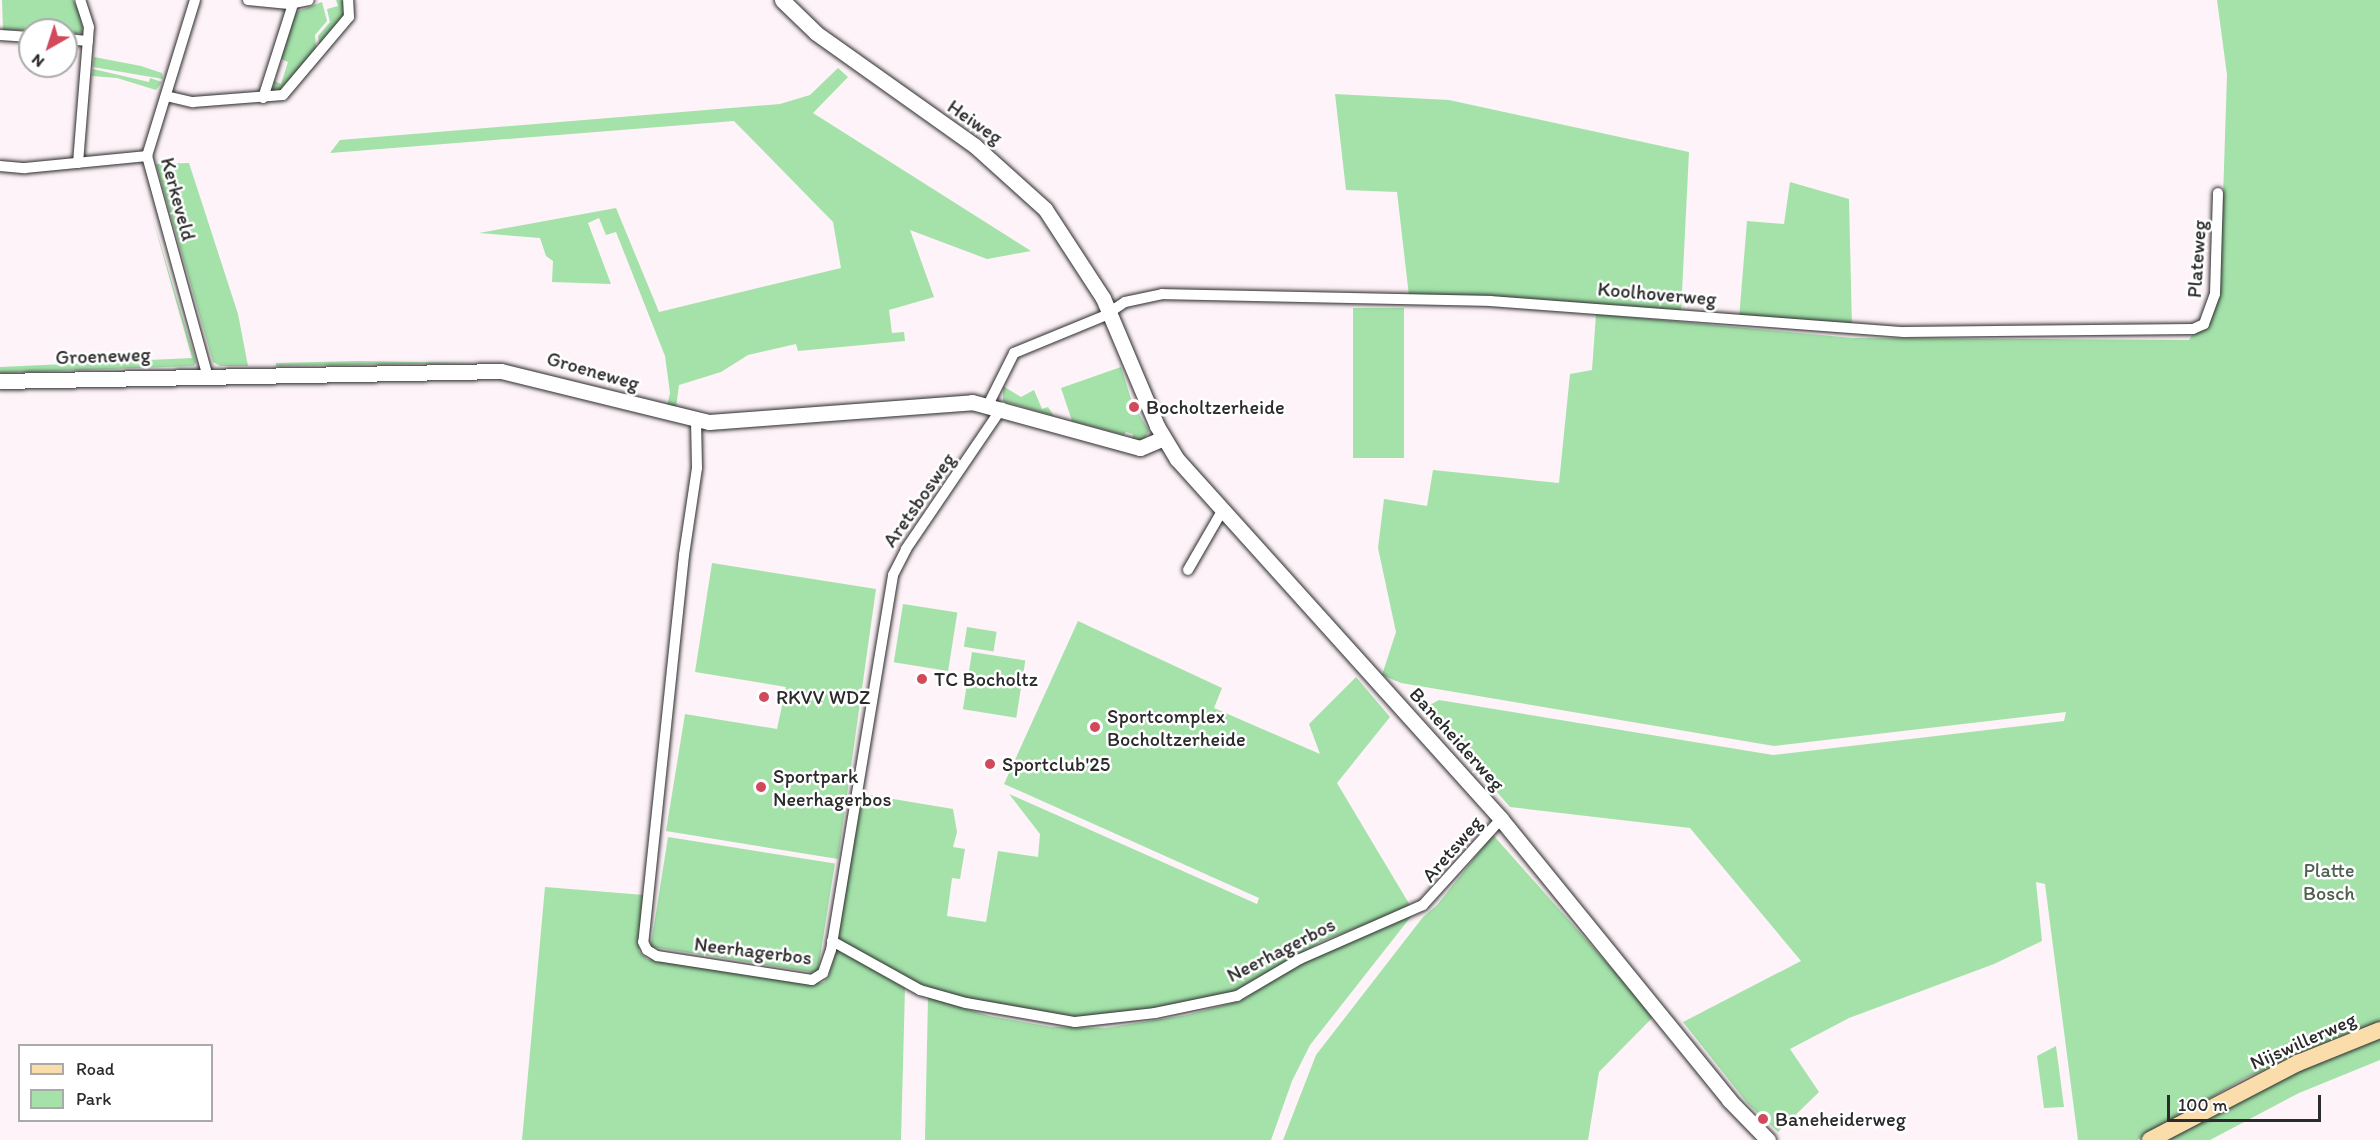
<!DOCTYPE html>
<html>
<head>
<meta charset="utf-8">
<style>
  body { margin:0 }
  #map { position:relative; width:2380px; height:1140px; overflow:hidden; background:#fef3f8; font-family:Itim,sans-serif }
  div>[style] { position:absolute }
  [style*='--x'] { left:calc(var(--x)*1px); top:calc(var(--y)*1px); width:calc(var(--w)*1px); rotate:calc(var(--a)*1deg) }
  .green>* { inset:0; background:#a4e2aa; transform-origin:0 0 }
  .roads { filter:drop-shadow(0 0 2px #2b2b2b) drop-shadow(0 0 2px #2b2b2b) }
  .street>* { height:10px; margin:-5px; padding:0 5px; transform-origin:5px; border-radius:5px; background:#fff }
  .secondary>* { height:15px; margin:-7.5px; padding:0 7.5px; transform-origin:7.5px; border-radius:7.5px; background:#fff }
  .primary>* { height:16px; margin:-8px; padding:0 8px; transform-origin:8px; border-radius:8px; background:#fbddab }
  .dots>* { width:16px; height:16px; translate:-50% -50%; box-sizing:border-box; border:3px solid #fff; border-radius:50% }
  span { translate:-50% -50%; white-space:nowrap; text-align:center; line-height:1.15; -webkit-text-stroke:5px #fff; paint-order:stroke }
  .street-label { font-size:20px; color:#2b2b2b }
  .poi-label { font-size:20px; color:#2b2b2b }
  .left { translate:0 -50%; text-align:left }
  .park-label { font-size:20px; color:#4f6251 }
  .legend { position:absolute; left:18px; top:1044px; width:195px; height:78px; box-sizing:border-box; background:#fff; border:2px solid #aaa; margin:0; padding:8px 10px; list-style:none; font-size:18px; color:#2b2b2b }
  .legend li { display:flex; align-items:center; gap:12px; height:30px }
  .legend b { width:30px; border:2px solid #aaa }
  .north { position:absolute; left:18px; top:18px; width:60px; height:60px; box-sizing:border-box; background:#fff; border:2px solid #aaa; border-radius:50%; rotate:219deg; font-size:16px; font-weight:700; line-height:24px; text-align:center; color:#2b2b2b }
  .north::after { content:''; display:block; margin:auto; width:21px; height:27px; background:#d1495b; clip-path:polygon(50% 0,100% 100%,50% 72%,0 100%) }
  .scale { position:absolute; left:2167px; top:1095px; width:154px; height:27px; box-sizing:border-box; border:3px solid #2b2b2b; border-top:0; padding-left:8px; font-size:18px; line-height:21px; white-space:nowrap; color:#2b2b2b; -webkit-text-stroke:4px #fff; paint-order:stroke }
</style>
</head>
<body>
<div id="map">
  <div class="green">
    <div style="clip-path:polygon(2px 0,73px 0,80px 13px,83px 32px,66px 36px,66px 30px,3px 30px)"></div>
    <div style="clip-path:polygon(336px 0,344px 0,346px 13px,320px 46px,318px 36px,330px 22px,327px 9px,338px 6px)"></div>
    <div style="clip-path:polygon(2217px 0,2380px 0,2380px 1023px,2245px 1078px,2137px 1140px,2078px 1140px,2045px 884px,2036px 882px,2042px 941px,1994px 964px,1849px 1018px,1790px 1049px,1819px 1092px,1778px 1132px,1748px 1104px,1683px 1022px,1801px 961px,1690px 828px,1510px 807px,1424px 708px,1439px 700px,1773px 755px,2064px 721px,2066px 712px,1774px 746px,1401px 683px,1382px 675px,1396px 632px,1378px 548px,1384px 499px,1427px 506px,1433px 470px,1559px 483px,1570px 374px,1592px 370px,1596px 314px,1853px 338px,2189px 340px,2215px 293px,2222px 228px,2227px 75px)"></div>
    <div style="clip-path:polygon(322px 2px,327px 21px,315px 35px,316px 50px,282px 90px,273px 92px,274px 81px,281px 84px,288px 62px,281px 59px,296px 12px)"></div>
    <div style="clip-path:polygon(94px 57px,141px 66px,162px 73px,163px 79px,93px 67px)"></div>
    <div style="clip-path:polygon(838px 68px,848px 77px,813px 113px,1031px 251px,987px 259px,910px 230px,934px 297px,889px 310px,892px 333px,904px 332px,905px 341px,798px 351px,796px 344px,748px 355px,721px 372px,679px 385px,676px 408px,667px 406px,670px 393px,665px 356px,616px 232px,606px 235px,599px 218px,588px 223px,611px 284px,552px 282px,553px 261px,546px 256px,540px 238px,479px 233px,616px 208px,659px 312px,841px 268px,833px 222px,734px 121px,330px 153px,340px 140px,780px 104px,810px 95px)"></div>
    <div style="clip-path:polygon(93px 69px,149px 82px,150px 78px,162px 82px,156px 90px,117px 78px,92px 76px)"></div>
    <div style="clip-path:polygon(1335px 94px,1449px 100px,1689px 152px,1681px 312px,1628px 306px,1409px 296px,1397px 192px,1346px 190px)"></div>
    <div style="clip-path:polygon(189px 163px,238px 314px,248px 366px,220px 366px,213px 362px,156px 164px)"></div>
    <div style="clip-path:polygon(1790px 182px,1849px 199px,1852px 328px,1739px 319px,1747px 221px,1784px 224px)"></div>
    <div style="clip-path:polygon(152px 216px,196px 362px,194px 366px,0 373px,0 367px,192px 358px)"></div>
    <div style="left:1353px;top:308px;width:51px;height:150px"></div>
    <div style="clip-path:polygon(276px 363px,359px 361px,471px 363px,276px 366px)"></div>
    <div style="clip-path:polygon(1121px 367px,1132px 402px,1149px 431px,1142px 443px,1132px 440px,1133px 434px,1126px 432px,1124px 435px,1072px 421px,1061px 388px)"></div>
    <div style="clip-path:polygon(1003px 386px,1021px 397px,1034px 390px,1042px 409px,1048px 407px,1054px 416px,1003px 401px)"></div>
    <div style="clip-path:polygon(712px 563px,876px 589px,838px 859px,666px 831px,685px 714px,777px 729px,786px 687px,695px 672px)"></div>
    <div style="left:903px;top:604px;width:55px;height:59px;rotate:9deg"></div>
    <div style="clip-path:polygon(1078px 621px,1222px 688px,1214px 708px,1320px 754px,1309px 724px,1356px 677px,1390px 717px,1337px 783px,1411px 907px,1320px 942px,1250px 988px,1216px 998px,1080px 1020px,992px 1008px,910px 981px,841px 941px,837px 932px,863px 794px,953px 809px,957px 832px,953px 847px,965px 849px,960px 879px,952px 878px,947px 916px,986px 922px,998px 851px,1038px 857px,1040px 834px,1009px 794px,1257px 904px,1259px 898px,1004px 784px)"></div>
    <div style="left:967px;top:627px;width:30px;height:20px;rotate:9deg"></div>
    <div style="left:972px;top:652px;width:54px;height:58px;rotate:9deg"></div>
    <div style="clip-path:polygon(1493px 835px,1654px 1016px,1599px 1072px,1588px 1140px,1283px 1140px,1316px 1055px,1423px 917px,1437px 905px)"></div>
    <div style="left:668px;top:837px;width:169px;height:111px;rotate:9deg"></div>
    <div style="clip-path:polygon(545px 887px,644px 895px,639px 951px,647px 959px,814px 984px,824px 982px,829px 975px,837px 949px,905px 988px,901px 1140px,522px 1140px)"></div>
    <div style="clip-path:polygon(1413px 914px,1310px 1045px,1292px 1081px,1271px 1140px,925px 1140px,928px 997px,989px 1016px,1052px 1027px,1105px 1028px,1187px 1015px,1240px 1001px,1305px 961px)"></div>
    <div style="clip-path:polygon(2380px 1036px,2380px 1060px,2299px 1093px,2210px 1140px,2162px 1140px,2275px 1080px)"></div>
    <div style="clip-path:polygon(2056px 1046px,2064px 1107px,2044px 1108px,2037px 1056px)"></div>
  </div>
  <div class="roads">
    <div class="street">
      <div style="--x:195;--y:0;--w:163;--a:107.1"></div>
      <div style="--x:147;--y:156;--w:226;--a:74.6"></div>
      <div style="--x:248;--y:0;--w:41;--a:5.6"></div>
      <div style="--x:289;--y:4;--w:20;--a:-11"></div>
      <div style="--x:0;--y:35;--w:30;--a:4"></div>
      <div style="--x:66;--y:39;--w:22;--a:5"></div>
      <div style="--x:166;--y:96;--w:28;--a:13"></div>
      <div style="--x:193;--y:102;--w:90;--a:-4.4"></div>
      <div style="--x:283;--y:95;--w:102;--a:-49.8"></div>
      <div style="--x:349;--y:17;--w:17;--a:-93"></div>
      <div style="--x:263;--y:98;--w:99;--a:-72.3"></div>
      <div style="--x:78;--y:163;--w:136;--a:-85.4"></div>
      <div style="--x:89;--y:27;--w:28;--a:-108"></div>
      <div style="--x:0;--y:166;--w:25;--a:5"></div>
      <div style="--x:25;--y:168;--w:123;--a:-5.6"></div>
      <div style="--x:989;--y:403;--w:56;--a:-63.4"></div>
      <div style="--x:1014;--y:353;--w:97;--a:-22.3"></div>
      <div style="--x:1104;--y:316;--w:25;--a:-34"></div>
      <div style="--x:1125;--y:302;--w:38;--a:-12"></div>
      <div style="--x:1162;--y:294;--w:328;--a:1.2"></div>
      <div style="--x:1490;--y:301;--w:415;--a:4.3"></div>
      <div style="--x:1904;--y:332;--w:289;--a:-0.6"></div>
      <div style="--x:2193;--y:329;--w:12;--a:-24"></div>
      <div style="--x:2204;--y:324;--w:32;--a:-70"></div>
      <div style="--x:2215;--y:294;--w:101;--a:-88.3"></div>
      <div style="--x:696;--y:420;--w:48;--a:88.8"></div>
      <div style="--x:697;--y:468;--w:88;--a:98.5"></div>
      <div style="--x:684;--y:555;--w:389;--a:96"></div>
      <div style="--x:643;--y:942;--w:9;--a:63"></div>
      <div style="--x:647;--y:950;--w:12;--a:31"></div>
      <div style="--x:657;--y:956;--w:157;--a:8.8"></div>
      <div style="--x:812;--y:980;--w:13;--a:-32"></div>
      <div style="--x:823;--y:973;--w:24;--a:-71"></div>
      <div style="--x:831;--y:950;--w:380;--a:-80.6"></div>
      <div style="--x:893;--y:575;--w:29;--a:-63"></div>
      <div style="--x:906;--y:549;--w:171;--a:-55.8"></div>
      <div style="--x:1188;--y:570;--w:68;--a:-60"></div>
      <div style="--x:832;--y:941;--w:101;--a:29.1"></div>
      <div style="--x:920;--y:990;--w:48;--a:15.8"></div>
      <div style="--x:966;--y:1003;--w:111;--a:9.9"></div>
      <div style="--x:1075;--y:1022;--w:81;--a:-6.4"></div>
      <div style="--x:1155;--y:1013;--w:84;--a:-11.7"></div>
      <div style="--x:1237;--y:996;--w:73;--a:-30.4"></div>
      <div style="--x:1300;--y:959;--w:134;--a:-23.7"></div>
      <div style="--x:1423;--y:905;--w:116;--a:-47.8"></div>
    </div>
    <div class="secondary">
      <div style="--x:782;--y:0;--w:47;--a:44.1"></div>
      <div style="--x:816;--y:33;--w:195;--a:35.4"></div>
      <div style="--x:975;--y:146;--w:94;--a:42"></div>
      <div style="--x:1045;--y:209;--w:106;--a:56.9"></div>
      <div style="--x:1103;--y:298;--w:139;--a:67.1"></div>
      <div style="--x:1157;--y:426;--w:39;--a:59"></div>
      <div style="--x:1177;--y:459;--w:484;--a:48"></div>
      <div style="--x:1501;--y:819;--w:362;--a:50.9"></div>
      <div style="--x:1729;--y:1100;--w:56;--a:45.7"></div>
      <div style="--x:0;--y:381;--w:501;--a:-1.14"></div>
      <div style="--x:501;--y:371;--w:214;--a:13.8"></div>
      <div style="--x:709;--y:422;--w:264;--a:-4.3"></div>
      <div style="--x:972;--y:402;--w:174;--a:15.3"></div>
      <div style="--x:1140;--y:448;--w:25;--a:-23"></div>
    </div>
    <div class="primary">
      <div style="--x:2150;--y:1140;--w:167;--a:-27.5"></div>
      <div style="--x:2298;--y:1063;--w:88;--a:-21.9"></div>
    </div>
  </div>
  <div class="dots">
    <div style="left:1134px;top:407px;background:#d1495b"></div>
    <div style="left:922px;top:679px;background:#d1495b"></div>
    <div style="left:764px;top:697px;background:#d1495b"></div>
    <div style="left:1095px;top:727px;background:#d1495b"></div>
    <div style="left:990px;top:764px;background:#d1495b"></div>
    <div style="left:761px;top:787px;background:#d1495b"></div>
    <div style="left:1763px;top:1119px;background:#d1495b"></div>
  </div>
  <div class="street-label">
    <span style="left:975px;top:122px;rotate:35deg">Heiweg</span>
    <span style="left:178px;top:199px;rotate:75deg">Kerkeveld</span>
    <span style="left:2197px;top:259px;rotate:-86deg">Plateweg</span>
    <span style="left:1657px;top:294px;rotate:5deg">Koolhoverweg</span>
    <span style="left:103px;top:356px;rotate:-2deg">Groeneweg</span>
    <span style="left:593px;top:371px;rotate:16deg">Groeneweg</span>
    <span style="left:919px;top:500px;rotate:-55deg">Aretsbosweg</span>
    <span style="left:1457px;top:739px;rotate:48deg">Baneheiderweg</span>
    <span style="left:1452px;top:849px;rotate:-49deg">Aretsweg</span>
    <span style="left:1281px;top:950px;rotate:-27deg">Neerhagerbos</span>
    <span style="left:753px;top:951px;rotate:7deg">Neerhagerbos</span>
    <span style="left:2303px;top:1041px;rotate:-24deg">Nijswillerweg</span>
  </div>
  <div class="poi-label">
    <span class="left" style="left:1146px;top:407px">Bocholtzerheide</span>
    <span class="left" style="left:934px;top:679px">TC Bocholtz</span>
    <span class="left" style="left:776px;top:697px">RKVV WDZ</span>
    <span class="left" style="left:1107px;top:728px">Sportcomplex<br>Bocholtzerheide</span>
    <span class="left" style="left:1002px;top:764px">Sportclub'25</span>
    <span class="left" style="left:773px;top:788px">Sportpark<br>Neerhagerbos</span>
    <span class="left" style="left:1775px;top:1119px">Baneheiderweg</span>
  </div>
  <div class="park-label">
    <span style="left:2329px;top:882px">Platte<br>Bosch</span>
  </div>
  <ul class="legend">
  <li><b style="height:8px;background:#fbddab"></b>Road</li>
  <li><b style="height:16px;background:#a4e2aa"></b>Park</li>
  </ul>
  <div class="north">N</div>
  <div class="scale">100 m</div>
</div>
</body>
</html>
